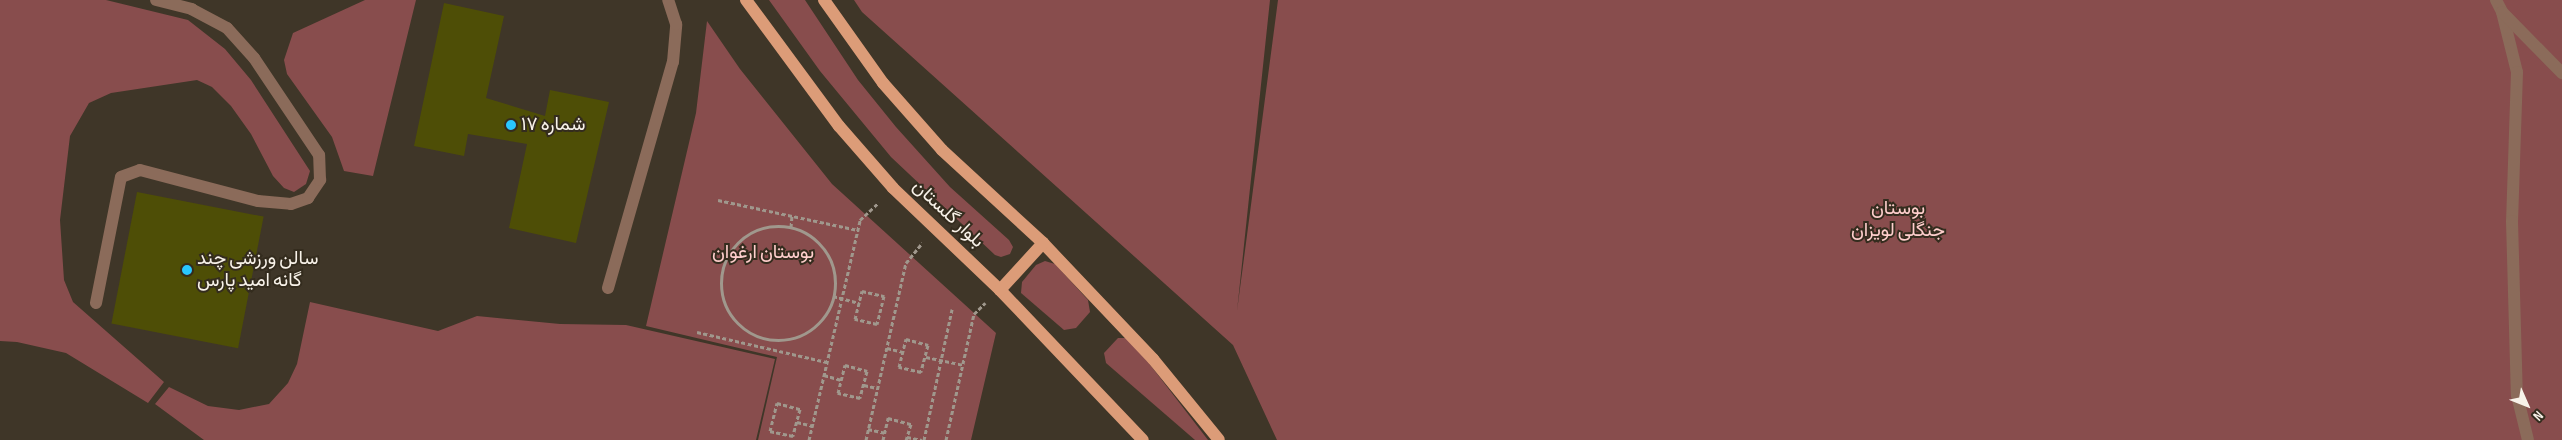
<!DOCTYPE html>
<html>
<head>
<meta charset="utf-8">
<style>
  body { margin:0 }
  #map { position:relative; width:2562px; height:440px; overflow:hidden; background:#3f3628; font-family:"Sofia Sans Condensed",Vazirmatn,sans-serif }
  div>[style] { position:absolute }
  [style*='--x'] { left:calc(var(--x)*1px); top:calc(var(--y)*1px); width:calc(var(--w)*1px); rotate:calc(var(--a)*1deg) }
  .green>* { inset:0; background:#884d4d }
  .building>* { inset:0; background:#4e4e06; transform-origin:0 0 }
  .path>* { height:3px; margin-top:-1.5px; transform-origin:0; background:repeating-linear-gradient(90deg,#a0988d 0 4px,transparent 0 6.5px) }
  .path>.ring { margin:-1.5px; padding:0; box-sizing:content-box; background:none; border:3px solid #a0988d; border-radius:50% }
  .minor>* { height:12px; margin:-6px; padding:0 6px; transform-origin:6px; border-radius:6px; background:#8b6b5a }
  .major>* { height:12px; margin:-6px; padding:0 6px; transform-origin:6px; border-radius:6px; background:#dc9c78 }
  .dots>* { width:14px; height:14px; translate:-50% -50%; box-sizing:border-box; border:2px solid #342c1e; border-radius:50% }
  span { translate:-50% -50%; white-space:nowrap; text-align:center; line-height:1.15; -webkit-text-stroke:4px #342c1e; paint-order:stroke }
  .poi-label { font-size:19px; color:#f8f2e9 }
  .left { translate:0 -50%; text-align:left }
  .park-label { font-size:19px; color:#ffcfcd }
  .street-label { font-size:19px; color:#f8f2e9 }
  .north { position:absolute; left:2502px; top:380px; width:50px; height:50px; -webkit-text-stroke:4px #342c1e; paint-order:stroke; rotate:134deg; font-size:14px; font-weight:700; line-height:20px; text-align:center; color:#f8f2e9 }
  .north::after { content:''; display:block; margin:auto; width:18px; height:22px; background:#f8f2e9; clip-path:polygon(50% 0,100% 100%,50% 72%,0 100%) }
</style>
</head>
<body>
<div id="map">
  <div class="green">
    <div style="clip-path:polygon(0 0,106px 0,188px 20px,225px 49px,251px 80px,310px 171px,306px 184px,294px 192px,284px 188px,273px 176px,251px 134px,231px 106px,212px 87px,197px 80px,111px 93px,89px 103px,70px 136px,60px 220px,64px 280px,73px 302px,164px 382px,148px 403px,66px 353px,17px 342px,0 341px)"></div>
    <div style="clip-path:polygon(365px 0,416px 0,373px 176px,344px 171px,332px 137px,287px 74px,284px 60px,293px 33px)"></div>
    <div style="clip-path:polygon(769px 0,805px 0,858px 80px,896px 127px,950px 187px,1009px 240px,1013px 247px,1010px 254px,1001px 257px,995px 255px,891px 157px,820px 71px)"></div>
    <div style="clip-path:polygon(854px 0,1270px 0,1237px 311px,1278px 0,2562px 0,2562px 440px,1277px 440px,1233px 345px,862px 12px)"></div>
    <div style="clip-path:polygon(707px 21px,740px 69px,832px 184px,996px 333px,971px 440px,758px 440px,777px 357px,646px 326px,696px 113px)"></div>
    <div style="clip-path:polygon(1045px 261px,1055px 264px,1088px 300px,1090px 312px,1076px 328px,1064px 330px,1021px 293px,1022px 282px,1036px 265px)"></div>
    <div style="clip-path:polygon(310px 302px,438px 331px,477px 316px,560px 324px,626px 325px,775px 359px,756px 440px,204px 440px,155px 404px,169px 387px,208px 406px,239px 410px,269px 404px,288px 383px,297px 364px)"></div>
    <div style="clip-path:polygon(1118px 338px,1127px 338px,1138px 349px,1208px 440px,1195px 440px,1106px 363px,1104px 353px)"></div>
  </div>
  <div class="building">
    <div style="clip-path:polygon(444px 3px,504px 16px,486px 98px,545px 116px,550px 90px,609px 102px,576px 243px,509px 228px,527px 144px,468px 134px,464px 156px,414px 146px)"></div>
    <div style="left:137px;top:192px;width:129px;height:134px;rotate:11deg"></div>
  </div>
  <div class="path">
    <div style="--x:718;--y:200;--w:143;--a:12.1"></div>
    <div class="ring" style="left:721px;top:226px;width:111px;height:111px"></div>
    <div style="--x:791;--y:227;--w:11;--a:-85"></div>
    <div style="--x:862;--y:291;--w:23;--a:13"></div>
    <div style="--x:884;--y:296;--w:29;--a:104"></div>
    <div style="--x:877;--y:324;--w:23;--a:-167"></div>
    <div style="--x:855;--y:319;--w:29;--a:-76"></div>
    <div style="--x:833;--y:296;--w:27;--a:15"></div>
    <div style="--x:697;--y:332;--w:133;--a:13"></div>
    <div style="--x:906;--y:339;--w:23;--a:15"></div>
    <div style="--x:928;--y:345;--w:28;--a:105"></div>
    <div style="--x:921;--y:372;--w:23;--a:-167"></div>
    <div style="--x:899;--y:367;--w:29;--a:-76"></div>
    <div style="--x:887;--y:348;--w:16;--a:14"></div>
    <div style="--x:926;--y:357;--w:38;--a:12"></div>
    <div style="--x:845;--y:365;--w:23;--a:15"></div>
    <div style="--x:867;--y:371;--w:28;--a:105"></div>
    <div style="--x:860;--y:398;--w:23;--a:-167"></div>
    <div style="--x:838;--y:393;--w:29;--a:-76"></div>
    <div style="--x:824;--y:375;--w:18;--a:16"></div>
    <div style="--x:864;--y:385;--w:13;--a:13"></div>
    <div style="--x:777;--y:403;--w:24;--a:15"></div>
    <div style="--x:800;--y:409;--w:28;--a:105"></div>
    <div style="--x:793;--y:436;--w:24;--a:-168"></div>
    <div style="--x:770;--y:431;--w:29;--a:-76"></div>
    <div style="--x:797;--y:422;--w:16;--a:14"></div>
    <div style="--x:868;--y:429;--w:17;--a:13"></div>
    <div style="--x:907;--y:437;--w:15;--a:11"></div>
    <div style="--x:809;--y:440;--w:226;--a:-76.9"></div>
    <div style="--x:860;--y:220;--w:26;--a:-43"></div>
    <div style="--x:866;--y:440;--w:181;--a:-77.3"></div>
    <div style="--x:906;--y:263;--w:26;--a:-51"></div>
    <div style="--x:883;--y:440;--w:23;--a:-77"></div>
    <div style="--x:888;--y:418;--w:24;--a:15"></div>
    <div style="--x:911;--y:424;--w:17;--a:107"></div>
    <div style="--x:924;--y:440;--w:134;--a:-77.9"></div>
    <div style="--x:946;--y:440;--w:129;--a:-77.5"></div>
    <div style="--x:974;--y:314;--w:16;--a:-45"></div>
  </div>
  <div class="minor">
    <div style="--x:2496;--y:0;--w:13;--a:63"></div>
    <div style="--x:2502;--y:12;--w:62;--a:76"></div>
    <div style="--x:2517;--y:72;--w:149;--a:91.9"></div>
    <div style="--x:2512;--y:221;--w:174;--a:88.4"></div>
    <div style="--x:2517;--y:395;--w:46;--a:76.3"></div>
    <div style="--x:2502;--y:12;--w:86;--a:45.5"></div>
    <div style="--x:608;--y:288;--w:235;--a:-74"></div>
    <div style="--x:673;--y:62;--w:38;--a:-85"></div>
    <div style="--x:676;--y:24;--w:25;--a:-108"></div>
    <div style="--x:96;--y:303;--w:128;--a:-78.8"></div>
    <div style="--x:121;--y:177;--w:20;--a:-20"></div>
    <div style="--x:140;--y:170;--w:122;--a:14.7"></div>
    <div style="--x:258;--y:201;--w:33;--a:5"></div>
    <div style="--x:291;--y:204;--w:18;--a:-19"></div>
    <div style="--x:308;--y:198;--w:22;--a:-56"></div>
    <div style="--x:320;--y:180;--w:25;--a:-92"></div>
    <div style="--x:319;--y:155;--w:117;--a:-123.8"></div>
    <div style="--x:254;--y:58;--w:40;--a:-132"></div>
    <div style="--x:227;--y:28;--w:40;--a:-152"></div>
    <div style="--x:192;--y:9;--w:37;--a:-166"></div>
  </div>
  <div class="major">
    <div style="--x:746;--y:0;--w:157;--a:53.6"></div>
    <div style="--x:839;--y:126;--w:82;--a:48.9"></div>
    <div style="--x:893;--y:188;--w:148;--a:43.6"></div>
    <div style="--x:1000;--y:290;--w:207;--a:46.4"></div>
    <div style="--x:824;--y:0;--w:102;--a:54.6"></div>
    <div style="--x:883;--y:83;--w:89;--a:48.6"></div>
    <div style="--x:942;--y:150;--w:137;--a:42.6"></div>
    <div style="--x:1043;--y:243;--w:160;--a:46.5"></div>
    <div style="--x:1153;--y:359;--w:104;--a:50.8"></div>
    <div style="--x:1000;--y:290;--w:64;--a:-47.5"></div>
  </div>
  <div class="dots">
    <div style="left:511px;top:125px;background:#29c8ff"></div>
    <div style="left:187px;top:270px;background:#29c8ff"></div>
  </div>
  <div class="poi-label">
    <span class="left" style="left:521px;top:125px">شماره ۱۷</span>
    <span class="left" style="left:197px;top:270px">سالن ورزشی چند<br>گانه امید پارس</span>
  </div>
  <div class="park-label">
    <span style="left:1898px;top:220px">بوستان<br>جنگلی لویزان</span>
    <span style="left:763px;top:253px">بوستان ارغوان</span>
  </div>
  <div class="street-label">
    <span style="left:948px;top:214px;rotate:43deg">بلوار گلستان</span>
  </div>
  <div class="north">N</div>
</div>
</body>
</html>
